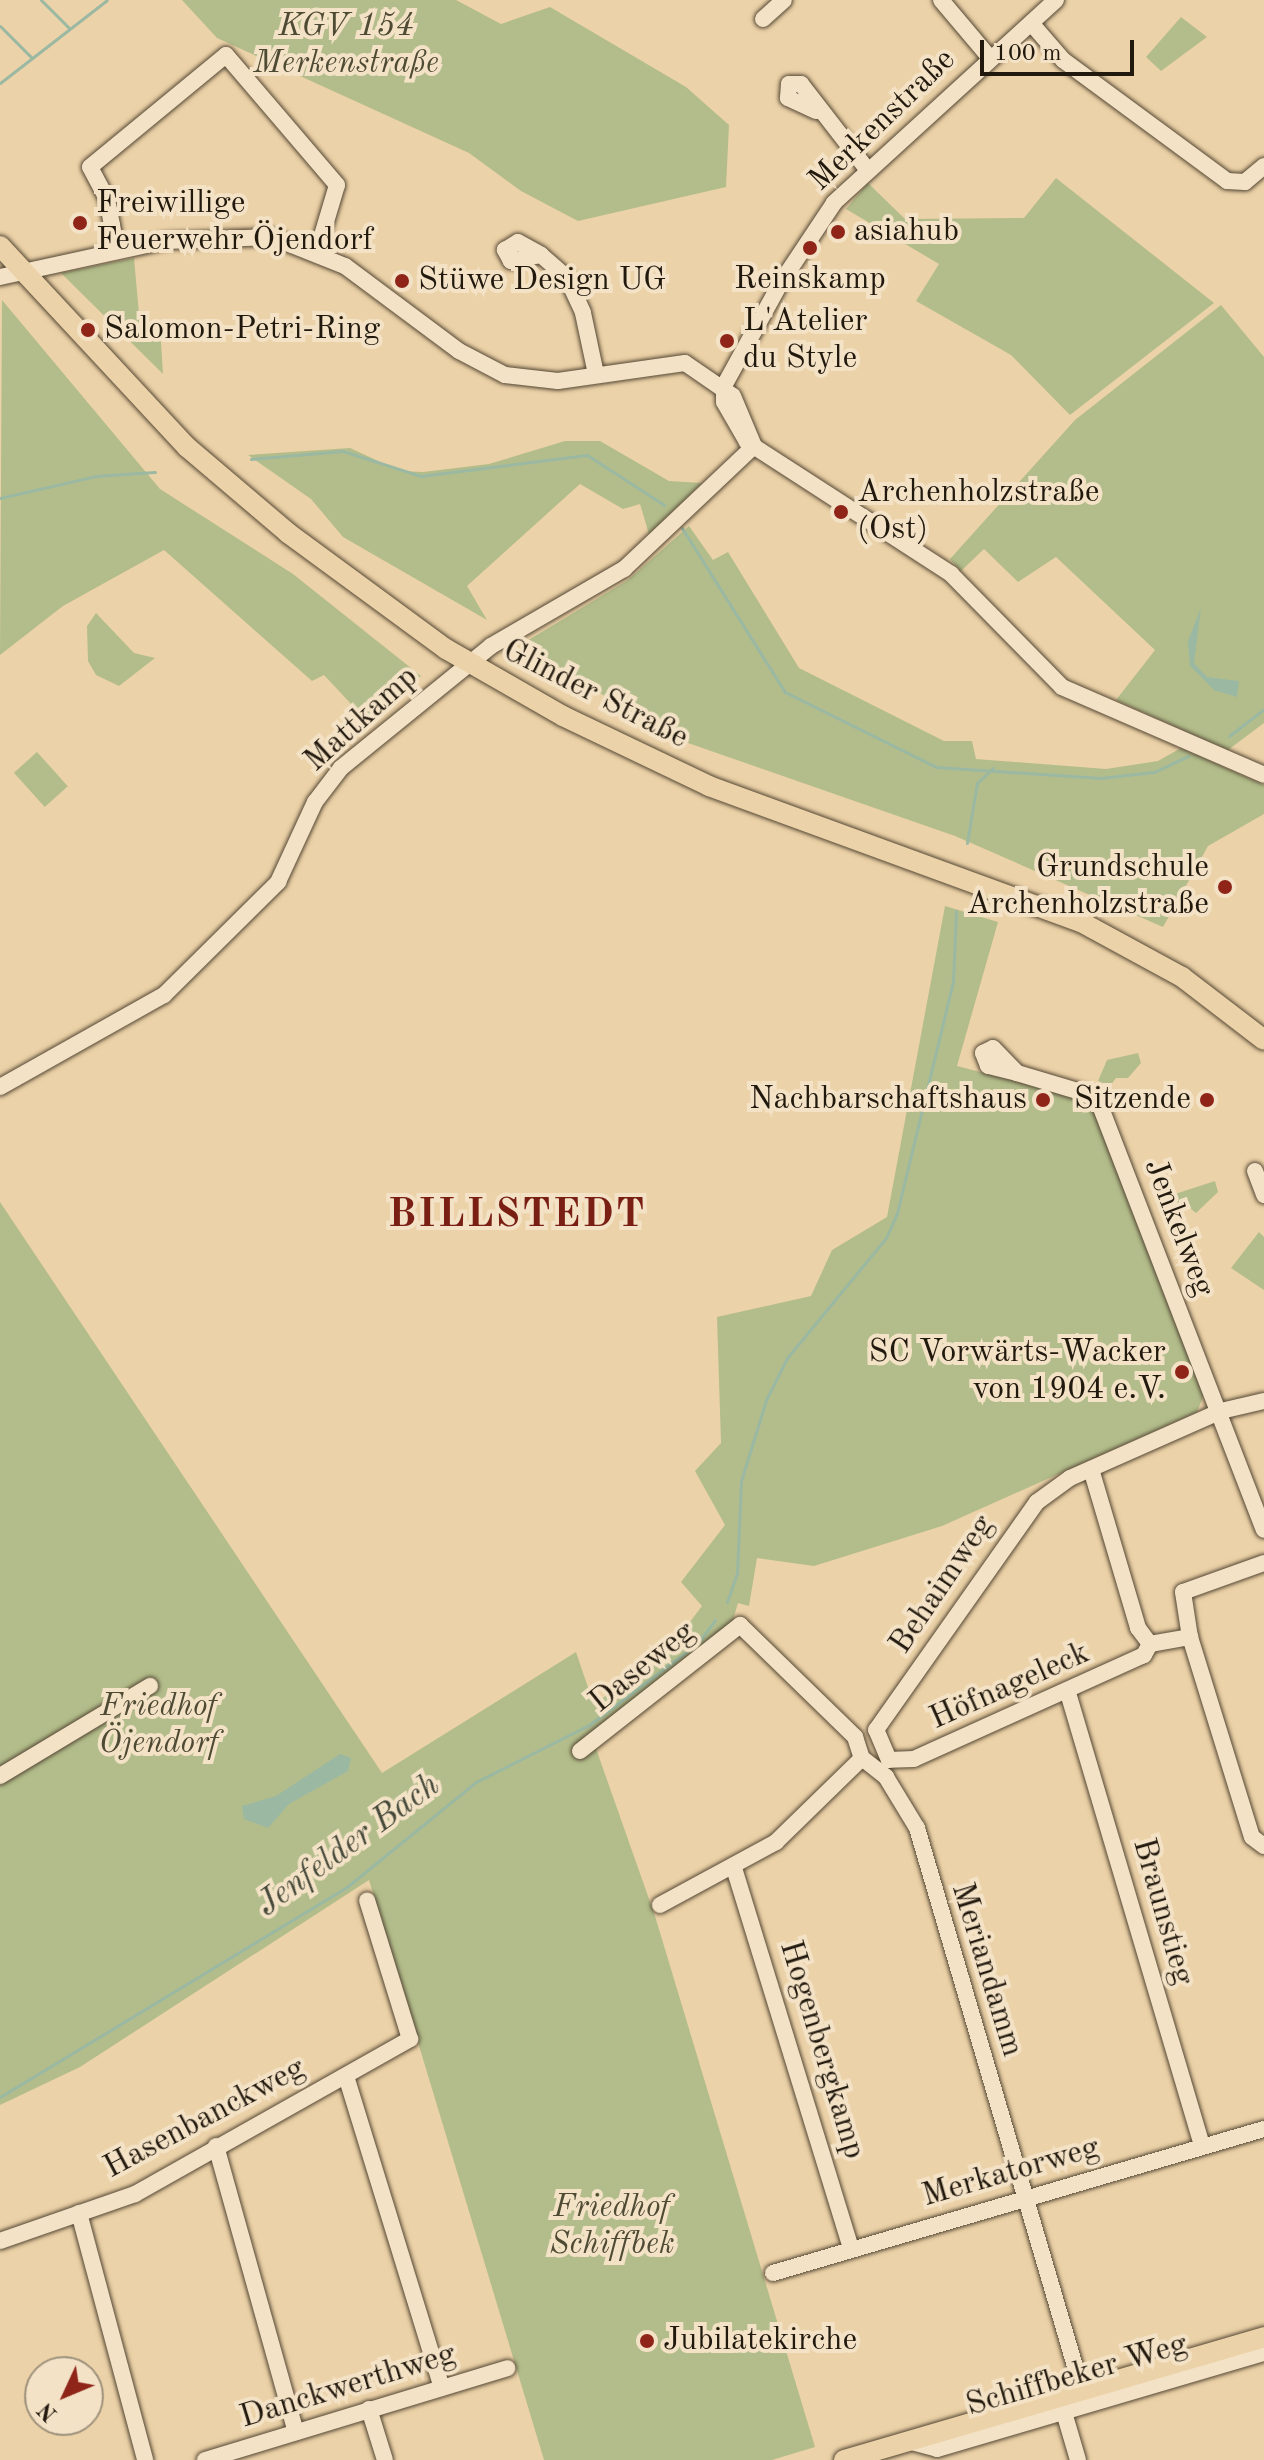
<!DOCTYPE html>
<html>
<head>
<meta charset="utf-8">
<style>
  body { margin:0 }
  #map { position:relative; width:1264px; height:2460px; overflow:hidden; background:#ecd2a8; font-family:"Old Standard TT",serif }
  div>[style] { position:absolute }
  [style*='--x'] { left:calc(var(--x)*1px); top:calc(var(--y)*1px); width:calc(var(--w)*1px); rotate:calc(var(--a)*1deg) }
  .green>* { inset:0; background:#b3bd8b; transform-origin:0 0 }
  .water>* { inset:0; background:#9ab8a2 }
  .stream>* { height:3px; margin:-1.5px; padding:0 1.5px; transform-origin:1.5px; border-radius:1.5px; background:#9ab8a2 }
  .roads { filter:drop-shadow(0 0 2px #544734) drop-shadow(0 0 2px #544734) }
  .minor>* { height:16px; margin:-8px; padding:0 8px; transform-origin:8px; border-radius:8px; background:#f3e2c6 }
  .major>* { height:20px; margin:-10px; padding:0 10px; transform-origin:10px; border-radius:10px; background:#ecd2a8 }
  .dots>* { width:22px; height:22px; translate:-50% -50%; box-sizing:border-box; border:4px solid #f3e2c6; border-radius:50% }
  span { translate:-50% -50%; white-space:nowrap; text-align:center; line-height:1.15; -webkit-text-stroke:8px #f3e2c6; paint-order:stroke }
  .park-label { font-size:32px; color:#4e4a34; font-style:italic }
  .street-label { font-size:32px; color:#22190e }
  .poi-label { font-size:32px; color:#22190e }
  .left { translate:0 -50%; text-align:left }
  .right { translate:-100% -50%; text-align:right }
  .water-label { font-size:34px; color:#46493a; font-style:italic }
  .district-label { font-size:40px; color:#7a1f14; font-weight:700; letter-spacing:2px }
  .north { position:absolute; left:24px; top:2356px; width:80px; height:80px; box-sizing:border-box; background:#f3e2c6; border:2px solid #9f927c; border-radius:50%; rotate:226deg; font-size:22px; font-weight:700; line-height:32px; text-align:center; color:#22190e }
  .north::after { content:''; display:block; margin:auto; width:28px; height:36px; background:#8f2418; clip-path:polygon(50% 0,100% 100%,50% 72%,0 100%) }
  .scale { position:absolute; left:980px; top:40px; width:154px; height:36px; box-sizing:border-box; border:4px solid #22190e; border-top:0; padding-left:10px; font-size:24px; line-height:28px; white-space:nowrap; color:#22190e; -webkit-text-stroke:6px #f3e2c6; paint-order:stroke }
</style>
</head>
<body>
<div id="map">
  <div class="green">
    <div style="clip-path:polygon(182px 0,456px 0,501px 24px,550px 7px,686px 87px,729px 125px,726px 187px,578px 221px,521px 191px,469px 153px,217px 38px)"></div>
    <div style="clip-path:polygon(1181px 17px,1207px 37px,1161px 71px,1146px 57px)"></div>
    <div style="clip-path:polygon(1056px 178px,1214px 303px,1070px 415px,1011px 355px,916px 301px,939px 264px,846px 209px,868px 183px,905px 219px,1024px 218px)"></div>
    <div style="clip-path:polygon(134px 258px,140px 325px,161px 342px,163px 374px,61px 273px)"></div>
    <div style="clip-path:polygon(2px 300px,160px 489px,293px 574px,421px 676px,366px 720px,324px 675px,312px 681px,164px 550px,63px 606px,0 655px)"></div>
    <div style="clip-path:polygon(1221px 305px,1264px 357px,1264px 723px,1228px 750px,1116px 700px,1155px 650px,1056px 557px,1018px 582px,984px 549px,961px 571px,950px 559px,1075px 420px)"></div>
    <div style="clip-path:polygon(565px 441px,600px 441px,669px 481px,702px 483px,649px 534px,640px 504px,623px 509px,580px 484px,467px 586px,487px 620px,343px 537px,311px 499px,248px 455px,350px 448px,400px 471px,423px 472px,489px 464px)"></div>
    <div style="clip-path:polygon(689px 526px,713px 560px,728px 552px,799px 668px,944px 741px,972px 741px,976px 759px,1106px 769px,1158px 761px,1181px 748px,1264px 785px,1264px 814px,1208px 846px,1163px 927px,955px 836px,668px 736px,522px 644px,628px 580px)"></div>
    <div style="clip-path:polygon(96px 613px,134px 653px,155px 658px,119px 686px,96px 675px,88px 661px,87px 626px)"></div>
    <div style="left:37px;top:752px;width:46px;height:31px;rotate:48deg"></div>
    <div style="clip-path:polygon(945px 906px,998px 922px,957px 1066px,1081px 1098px,1094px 1110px,1205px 1392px,1197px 1412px,942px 1526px,814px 1566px,757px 1558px,749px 1606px,738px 1603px,730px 1630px,593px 1740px,655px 1916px,815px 2447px,772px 2460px,544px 2460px,369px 1880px,80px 2067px,0 2105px,0 1202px,382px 1773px,576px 1652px,594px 1705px,677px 1639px,702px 1606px,681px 1582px,725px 1525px,695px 1471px,721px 1443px,717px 1317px,811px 1296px,832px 1250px,887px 1217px)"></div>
    <div style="clip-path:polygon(1138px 1053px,1141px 1063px,1128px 1078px,1116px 1078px,1110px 1086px,1098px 1081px,1107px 1060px)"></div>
    <div style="clip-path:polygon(1215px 1181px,1218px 1192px,1196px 1213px,1186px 1205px,1170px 1216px,1163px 1208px,1175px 1194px)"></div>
    <div style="clip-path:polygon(1259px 1232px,1264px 1237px,1264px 1290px,1231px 1268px)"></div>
  </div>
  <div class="water">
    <div style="clip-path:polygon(1201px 608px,1194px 663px,1207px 677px,1239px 681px,1237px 697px,1214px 690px,1190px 666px,1188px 641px)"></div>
    <div style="clip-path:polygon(340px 1754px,351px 1758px,348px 1771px,289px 1804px,268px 1828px,244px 1819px,242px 1806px,276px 1796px)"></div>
  </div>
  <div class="stream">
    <div style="--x:41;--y:0;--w:40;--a:45"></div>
    <div style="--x:0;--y:26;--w:44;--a:45"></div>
    <div style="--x:0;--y:83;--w:135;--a:-37.8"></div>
    <div style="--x:251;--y:459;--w:92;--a:-5"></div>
    <div style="--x:343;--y:451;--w:82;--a:17.8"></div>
    <div style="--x:421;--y:476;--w:167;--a:-7.2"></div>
    <div style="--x:587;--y:455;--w:92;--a:33"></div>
    <div style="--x:0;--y:498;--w:98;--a:-12.9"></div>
    <div style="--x:96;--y:476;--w:59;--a:-3.9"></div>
    <div style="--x:682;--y:528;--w:194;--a:57.9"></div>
    <div style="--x:785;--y:692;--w:169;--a:26.4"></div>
    <div style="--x:936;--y:767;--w:165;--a:3.8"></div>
    <div style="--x:1101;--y:778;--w:53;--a:-6.5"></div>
    <div style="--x:1154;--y:772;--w:38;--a:-25"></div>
    <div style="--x:1229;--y:736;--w:44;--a:-37.6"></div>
    <div style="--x:967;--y:843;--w:61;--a:-80.5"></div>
    <div style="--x:977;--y:783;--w:22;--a:-43"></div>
    <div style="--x:727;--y:1602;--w:31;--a:-71"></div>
    <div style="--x:737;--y:1573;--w:92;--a:-87.5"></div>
    <div style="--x:741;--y:1481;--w:85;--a:-72.8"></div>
    <div style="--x:766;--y:1400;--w:47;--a:-63.4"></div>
    <div style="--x:787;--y:1358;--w:156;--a:-50.5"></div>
    <div style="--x:886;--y:1238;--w:27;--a:-66"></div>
    <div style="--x:897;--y:1213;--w:239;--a:-76.4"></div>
    <div style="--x:953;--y:981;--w:70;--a:-87.5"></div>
    <div style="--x:0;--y:2097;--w:407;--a:-31.2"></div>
    <div style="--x:348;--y:1886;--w:165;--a:-39.1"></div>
    <div style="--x:476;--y:1782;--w:127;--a:-26.8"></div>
    <div style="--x:589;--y:1725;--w:135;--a:-36.9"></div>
    <div style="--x:697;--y:1644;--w:30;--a:-53"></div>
  </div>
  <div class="roads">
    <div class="minor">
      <div style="--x:941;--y:0;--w:76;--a:49.8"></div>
      <div style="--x:1056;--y:0;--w:301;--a:137.6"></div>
      <div style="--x:834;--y:203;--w:97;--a:123.7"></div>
      <div style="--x:780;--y:284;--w:116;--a:118.8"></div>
      <div style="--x:724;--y:386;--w:16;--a:90"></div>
      <div style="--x:724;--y:402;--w:46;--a:60.1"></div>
      <div style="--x:747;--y:442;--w:243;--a:32.9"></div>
      <div style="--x:951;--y:574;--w:158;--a:45.5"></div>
      <div style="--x:1062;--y:687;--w:220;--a:23.5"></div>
      <div style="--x:763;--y:19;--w:28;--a:-42"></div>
      <div style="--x:1031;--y:23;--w:49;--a:49.1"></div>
      <div style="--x:1063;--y:60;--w:204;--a:36.4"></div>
      <div style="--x:1227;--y:181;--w:18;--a:3"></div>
      <div style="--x:1245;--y:182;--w:25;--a:-40"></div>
      <div style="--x:816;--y:111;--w:31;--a:-155"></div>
      <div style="--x:788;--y:98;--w:14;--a:-86"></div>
      <div style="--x:789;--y:84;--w:12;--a:0"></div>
      <div style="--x:801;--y:84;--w:108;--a:52.2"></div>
      <div style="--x:117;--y:251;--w:53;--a:-100.9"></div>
      <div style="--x:107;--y:199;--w:36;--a:-118"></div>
      <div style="--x:90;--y:167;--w:176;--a:-39.5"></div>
      <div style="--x:226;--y:55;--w:171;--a:49.5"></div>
      <div style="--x:337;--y:185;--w:70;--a:106.6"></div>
      <div style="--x:541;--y:255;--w:31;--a:169"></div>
      <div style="--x:511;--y:261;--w:13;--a:-119"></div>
      <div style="--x:505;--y:250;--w:15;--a:-32"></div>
      <div style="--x:518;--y:242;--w:26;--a:29"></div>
      <div style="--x:541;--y:255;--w:35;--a:41"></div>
      <div style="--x:567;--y:278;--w:38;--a:65"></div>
      <div style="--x:583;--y:313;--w:62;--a:78"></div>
      <div style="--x:0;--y:277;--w:169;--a:-12.3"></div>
      <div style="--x:165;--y:241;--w:107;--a:-2.1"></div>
      <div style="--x:272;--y:237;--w:79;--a:21.7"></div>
      <div style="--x:345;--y:266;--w:142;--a:36.7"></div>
      <div style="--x:459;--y:351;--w:52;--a:27.6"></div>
      <div style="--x:505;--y:375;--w:53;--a:6.5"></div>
      <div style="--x:558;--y:381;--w:128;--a:-8.1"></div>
      <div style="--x:685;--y:363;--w:58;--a:34.5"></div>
      <div style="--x:733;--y:396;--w:54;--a:67.2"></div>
      <div style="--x:1017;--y:1073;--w:30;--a:-166"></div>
      <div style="--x:988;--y:1066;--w:14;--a:-111"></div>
      <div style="--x:983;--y:1053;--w:11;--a:-27"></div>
      <div style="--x:993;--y:1048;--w:35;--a:46"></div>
      <div style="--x:1017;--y:1073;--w:77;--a:16.6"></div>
      <div style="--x:1091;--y:1095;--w:16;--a:52"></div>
      <div style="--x:1101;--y:1108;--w:452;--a:68.9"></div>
      <div style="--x:0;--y:1087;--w:188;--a:-29.3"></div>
      <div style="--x:164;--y:995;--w:161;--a:-44.7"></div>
      <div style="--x:278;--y:882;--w:88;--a:-65.2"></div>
      <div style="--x:315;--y:802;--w:43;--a:-52.6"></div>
      <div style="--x:341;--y:768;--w:193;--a:-39.1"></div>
      <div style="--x:491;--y:646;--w:154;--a:-30.1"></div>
      <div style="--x:624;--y:569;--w:179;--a:-43.4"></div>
      <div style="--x:1255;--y:1171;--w:26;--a:69"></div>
      <div style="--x:1091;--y:1469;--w:166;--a:73.5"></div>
      <div style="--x:1138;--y:1628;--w:20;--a:53"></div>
      <div style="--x:1150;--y:1644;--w:13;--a:119"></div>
      <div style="--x:1144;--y:1655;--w:252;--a:155.7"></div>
      <div style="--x:914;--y:1759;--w:25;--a:178"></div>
      <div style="--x:889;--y:1760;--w:33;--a:-113"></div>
      <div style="--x:876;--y:1730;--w:279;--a:-54.8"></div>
      <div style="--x:1037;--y:1502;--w:41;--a:-36"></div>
      <div style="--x:1070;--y:1478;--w:165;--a:-23.9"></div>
      <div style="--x:1221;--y:1411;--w:44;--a:-13.1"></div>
      <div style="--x:1264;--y:1563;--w:86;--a:160.3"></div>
      <div style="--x:1183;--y:1592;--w:46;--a:81.2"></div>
      <div style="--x:1190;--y:1637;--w:209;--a:72.8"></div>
      <div style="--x:1252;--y:1837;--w:15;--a:37"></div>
      <div style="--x:1150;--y:1644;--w:41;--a:-9.9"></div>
      <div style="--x:1068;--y:1693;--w:472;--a:73.5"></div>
      <div style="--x:580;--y:1751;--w:204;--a:-38.2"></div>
      <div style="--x:740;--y:1625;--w:161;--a:44.2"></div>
      <div style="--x:855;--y:1737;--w:22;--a:72"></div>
      <div style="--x:862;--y:1758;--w:31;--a:38"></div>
      <div style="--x:886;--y:1777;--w:60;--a:58.7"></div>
      <div style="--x:917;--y:1828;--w:586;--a:73.64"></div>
      <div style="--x:0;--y:1776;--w:175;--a:-31"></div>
      <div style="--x:734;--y:1868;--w:399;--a:72.9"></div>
      <div style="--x:660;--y:1905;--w:132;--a:-28.5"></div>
      <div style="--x:776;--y:1842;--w:120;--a:-44.3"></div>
      <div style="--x:346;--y:2076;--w:326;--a:72.9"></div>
      <div style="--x:216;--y:2146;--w:297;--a:74.4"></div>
      <div style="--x:79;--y:2213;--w:256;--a:75"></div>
      <div style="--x:0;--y:2241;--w:143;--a:-19.2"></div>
      <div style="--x:135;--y:2194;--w:316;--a:-29.4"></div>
      <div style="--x:410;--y:2039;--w:145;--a:-107.2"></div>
      <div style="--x:773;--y:2273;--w:512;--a:-16.35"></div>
      <div style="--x:369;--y:2409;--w:53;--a:72.6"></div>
      <div style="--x:1063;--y:2409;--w:53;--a:73.6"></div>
      <div style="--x:908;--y:2441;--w:30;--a:15"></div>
      <div style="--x:937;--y:2449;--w:341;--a:-16.4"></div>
      <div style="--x:205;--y:2460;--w:316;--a:-16.9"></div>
    </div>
    <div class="major">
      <div style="--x:0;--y:246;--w:275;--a:47.1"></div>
      <div style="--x:187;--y:447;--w:133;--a:40.4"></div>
      <div style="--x:288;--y:533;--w:196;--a:36.3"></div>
      <div style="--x:446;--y:649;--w:135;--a:29.8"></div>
      <div style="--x:563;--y:716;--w:162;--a:25.6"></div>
      <div style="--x:709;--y:786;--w:396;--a:20.1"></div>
      <div style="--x:1081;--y:922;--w:115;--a:28.6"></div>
      <div style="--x:1182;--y:977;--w:103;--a:37.5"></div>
      <div style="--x:844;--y:2460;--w:438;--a:-16.3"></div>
    </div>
  </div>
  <div class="dots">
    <div style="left:80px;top:223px;background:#8f2418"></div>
    <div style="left:838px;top:232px;background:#8f2418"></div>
    <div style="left:810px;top:248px;background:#8f2418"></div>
    <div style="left:402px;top:281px;background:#8f2418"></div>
    <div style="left:88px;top:330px;background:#8f2418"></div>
    <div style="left:727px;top:341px;background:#8f2418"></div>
    <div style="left:841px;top:512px;background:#8f2418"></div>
    <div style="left:1225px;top:887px;background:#8f2418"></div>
    <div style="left:1043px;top:1100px;background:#8f2418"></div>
    <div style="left:1207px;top:1100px;background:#8f2418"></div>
    <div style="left:1182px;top:1372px;background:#8f2418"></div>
    <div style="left:647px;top:2341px;background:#8f2418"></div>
  </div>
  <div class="park-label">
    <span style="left:346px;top:46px">KGV 154<br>Merkenstraße</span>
    <span style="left:159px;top:1726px">Friedhof<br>Öjendorf</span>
    <span style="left:612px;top:2227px">Friedhof<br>Schiffbek</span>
  </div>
  <div class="street-label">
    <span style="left:883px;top:121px;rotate:-44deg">Merkenstraße</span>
    <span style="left:595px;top:695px;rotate:27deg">Glinder Straße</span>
    <span style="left:362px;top:720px;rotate:-42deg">Mattkamp</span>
    <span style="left:1178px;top:1228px;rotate:69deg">Jenkelweg</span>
    <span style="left:943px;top:1585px;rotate:-56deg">Behaimweg</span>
    <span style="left:643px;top:1668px;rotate:-39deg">Daseweg</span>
    <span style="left:1010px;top:1687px;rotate:-24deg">Höfnageleck</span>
    <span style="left:1162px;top:1912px;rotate:74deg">Braunstieg</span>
    <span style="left:986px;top:1970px;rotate:73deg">Meriandamm</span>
    <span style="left:821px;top:2050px;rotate:73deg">Hogenbergkamp</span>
    <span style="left:205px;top:2119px;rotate:-28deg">Hasenbanckweg</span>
    <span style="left:1011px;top:2173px;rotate:-16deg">Merkatorweg</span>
    <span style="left:1077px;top:2376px;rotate:-16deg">Schiffbeker Weg</span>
    <span style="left:348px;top:2387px;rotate:-17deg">Danckwerthweg</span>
  </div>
  <div class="poi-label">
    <span class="left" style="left:96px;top:223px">Freiwillige<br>Feuerwehr Öjendorf</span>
    <span class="left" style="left:854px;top:232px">asiahub</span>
    <span style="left:810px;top:280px">Reinskamp</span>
    <span class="left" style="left:418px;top:281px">Stüwe Design UG</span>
    <span class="left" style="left:743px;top:341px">L'Atelier<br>du Style</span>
    <span class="left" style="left:104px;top:330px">Salomon-Petri-Ring</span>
    <span class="left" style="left:857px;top:512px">Archenholzstraße<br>(Ost)</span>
    <span class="right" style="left:1209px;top:887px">Grundschule<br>Archenholzstraße</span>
    <span class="right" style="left:1027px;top:1100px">Nachbarschaftshaus</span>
    <span class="right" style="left:1191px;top:1100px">Sitzende</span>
    <span class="right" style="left:1166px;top:1372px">SC Vorwärts-Wacker<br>von 1904 e.V.</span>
    <span class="left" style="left:663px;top:2341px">Jubilatekirche</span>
  </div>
  <div class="water-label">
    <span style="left:349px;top:1846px;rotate:-36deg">Jenfelder Bach</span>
  </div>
  <div class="district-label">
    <span style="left:517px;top:1216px">BILLSTEDT</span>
  </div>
  <div class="north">N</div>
  <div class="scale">100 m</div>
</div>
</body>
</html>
